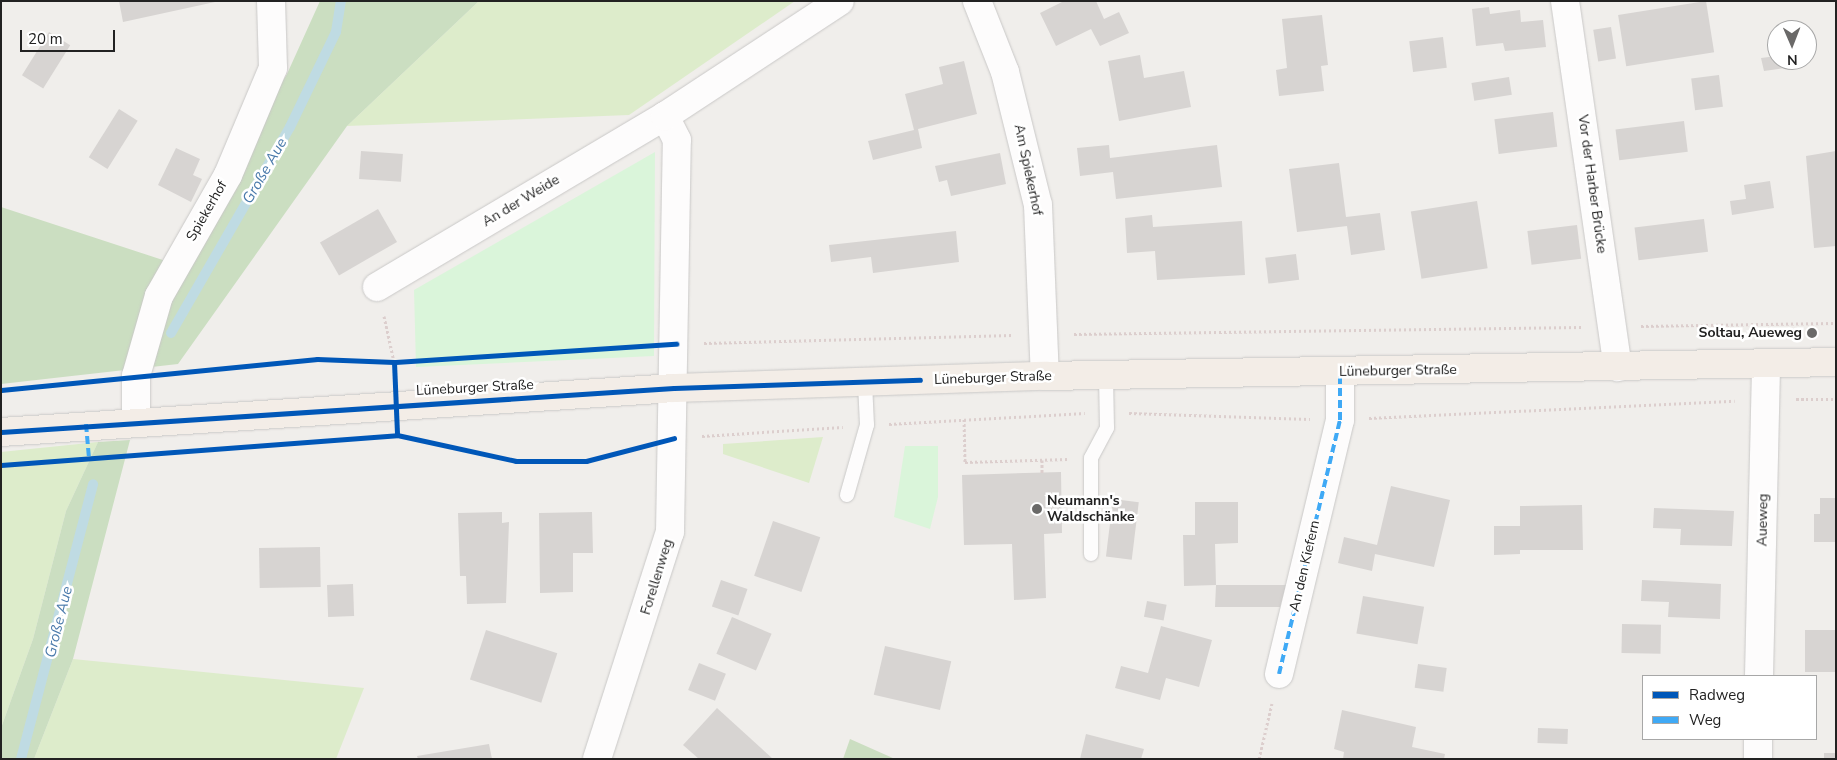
<!DOCTYPE html>
<html>
<head>
<meta charset="utf-8">
<style>
  body { margin:0 }
  #map { position:relative; width:1837px; height:760px; overflow:hidden; background:#f0eeeb; font-family:"Nunito Sans",sans-serif }
  div>[style] { position:absolute }
  [style*='--x'] { left:calc(var(--x)*1px); top:calc(var(--y)*1px); width:calc(var(--w)*1px); rotate:calc(var(--a)*1deg) }
  .grass>* { inset:0; background:#ddeccb }
  .forest>* { inset:0; background:#cbdec1 }
  .park>* { inset:0; background:#daf5da }
  .stream>* { height:10px; margin:-5px; padding:0 5px; transform-origin:5px; border-radius:5px; background:#bfdbe3 }
  .building>* { inset:0; background:#d7d4d2; transform-origin:0 0 }
  .path>* { height:3px; margin-top:-1.5px; transform-origin:0; background:repeating-linear-gradient(90deg,#dccecd 0 2.5px,transparent 0 5px) }
  .roads { filter:drop-shadow(0 0 1px #c9c8c7) drop-shadow(0 0 1px #c9c8c7) }
  .service>* { height:14px; margin:-7px; padding:0 7px; transform-origin:7px; border-radius:7px; background:#fdfcfc }
  .minor>* { height:28px; margin:-14px; padding:0 14px; transform-origin:14px; border-radius:14px; background:#fdfcfc }
  .primary>* { height:28px; margin:-14px; padding:0 14px; transform-origin:14px; border-radius:14px; background:#f3ede7 }
  .quiet>* { height:4px; margin-top:-2px; transform-origin:0; background:repeating-linear-gradient(90deg,#3fa9f5 0 8px,transparent 0 12px) }
  .cycleway>* { height:5px; margin:-2.5px; padding:0 2.5px; transform-origin:2.5px; border-radius:2.5px; background:#0057b8 }
  .dots>* { width:14px; height:14px; translate:-50% -50%; box-sizing:border-box; border:2px solid #fff; border-radius:50% }
  span { translate:-50% -50%; white-space:nowrap; text-align:center; line-height:1.15; -webkit-text-stroke:5px #fff; paint-order:stroke }
  .street-label { font-size:14px; color:#222 }
  .poi-label { font-size:14px; color:#222; font-weight:700 }
  .right { translate:-100% -50%; text-align:right }
  .left { translate:0 -50%; text-align:left }
  .water-label { font-size:15px; color:#4a7aab; font-style:italic }
  .frame { position:absolute; inset:0; border:2px solid #222; pointer-events:none }
  .legend { position:absolute; left:1642px; top:675px; width:175px; height:65px; box-sizing:border-box; background:#fff; border:1px solid #a7a7a7; margin:0; padding:6px 9px; list-style:none; font-size:15px; color:#222 }
  .legend li { display:flex; align-items:center; gap:10px; height:25px }
  .legend b { width:25px; border:1px solid #a7a7a7 }
  .north { position:absolute; left:1767px; top:20px; width:50px; height:50px; box-sizing:border-box; background:#fff; border:1px solid #a7a7a7; border-radius:50%; rotate:179deg; font-size:14px; font-weight:700; line-height:20px; text-align:center; color:#222 }
  .north::after { content:''; display:block; margin:auto; width:18px; height:22px; background:#6a6968; clip-path:polygon(50% 0,100% 100%,50% 72%,0 100%) }
  .scale { position:absolute; left:20px; top:30px; width:95px; height:22px; box-sizing:border-box; border:2px solid #222; border-top:0; padding-left:6px; font-size:15px; line-height:18px; white-space:nowrap; color:#222; -webkit-text-stroke:4px #fff; paint-order:stroke }
</style>
</head>
<body>
<div id="map">
  <div class="grass">
    <div style="clip-path:polygon(479px 1px,795px 1px,629px 115px,347px 126px)"></div>
    <div style="clip-path:polygon(823px 437px,809px 483px,723px 454px,723px 444px)"></div>
    <div style="clip-path:polygon(98px 442px,66px 511px,33px 639px,1px 728px,1px 452px)"></div>
    <div style="clip-path:polygon(73px 659px,364px 688px,336px 759px,34px 759px)"></div>
  </div>
  <div class="forest">
    <div style="clip-path:polygon(320px 1px,479px 1px,347px 126px,178px 364px,1px 384px,1px 207px,172px 263px,287px 74px)"></div>
    <div style="clip-path:polygon(130px 440px,73px 659px,34px 759px,1px 759px,1px 728px,33px 639px,66px 511px,98px 442px)"></div>
    <div style="clip-path:polygon(850px 739px,895px 759px,843px 759px)"></div>
  </div>
  <div class="park">
    <div style="clip-path:polygon(655px 152px,654px 356px,416px 367px,414px 290px)"></div>
    <div style="clip-path:polygon(905px 446px,938px 446px,938px 497px,930px 529px,894px 517px)"></div>
  </div>
  <div class="stream">
    <div style="--x:171;--y:333;--w:238;--a:-60"></div>
    <div style="--x:290;--y:127;--w:106;--a:-64.2"></div>
    <div style="--x:336;--y:32;--w:31;--a:-81"></div>
    <div style="--x:21;--y:759;--w:284;--a:-75.3"></div>
  </div>
  <div class="building">
    <div style="clip-path:polygon(119px 1px,215px 1px,215px 2px,123px 22px)"></div>
    <div style="clip-path:polygon(1064px 1px,1096px 1px,1104px 19px,1119px 12px,1129px 33px,1100px 46px,1091px 29px,1056px 46px,1040px 13px)"></div>
    <div style="left:1706px;top:1px;width:52px;height:89px;rotate:81deg"></div>
    <div style="clip-path:polygon(1489px 7px,1490px 14px,1520px 10px,1521px 22px,1543px 20px,1546px 47px,1505px 51px,1503px 43px,1476px 46px,1472px 9px)"></div>
    <div style="clip-path:polygon(1322px 15px,1328px 65px,1321px 66px,1324px 91px,1279px 96px,1276px 70px,1287px 68px,1282px 19px)"></div>
    <div style="left:1611px;top:27px;width:32px;height:18px;rotate:81deg"></div>
    <div style="left:49px;top:32px;width:25px;height:51px;rotate:32deg"></div>
    <div style="left:1443px;top:37px;width:31px;height:34px;rotate:83deg"></div>
    <div style="clip-path:polygon(1140px 55px,1144px 78px,1184px 71px,1191px 107px,1119px 121px,1108px 61px)"></div>
    <div style="clip-path:polygon(1777px 56px,1777px 60px,1790px 60px,1791px 67px,1764px 71px,1761px 58px)"></div>
    <div style="clip-path:polygon(964px 61px,977px 114px,918px 129px,922px 148px,873px 160px,868px 141px,914px 130px,905px 94px,943px 84px,939px 67px)"></div>
    <div style="left:1719px;top:75px;width:32px;height:28px;rotate:83deg"></div>
    <div style="left:1509px;top:77px;width:18px;height:38px;rotate:81deg"></div>
    <div style="left:119px;top:109px;width:22px;height:57px;rotate:32deg"></div>
    <div style="left:1553px;top:112px;width:35px;height:59px;rotate:83deg"></div>
    <div style="left:1684px;top:121px;width:31px;height:69px;rotate:83deg"></div>
    <div style="clip-path:polygon(1109px 145px,1110px 158px,1217px 145px,1222px 187px,1116px 199px,1113px 172px,1080px 176px,1077px 148px)"></div>
    <div style="clip-path:polygon(176px 148px,200px 159px,193px 175px,202px 179px,191px 202px,158px 185px)"></div>
    <div style="left:361px;top:151px;width:42px;height:28px;rotate:4deg"></div>
    <div style="clip-path:polygon(1836px 151px,1836px 246px,1814px 248px,1806px 156px)"></div>
    <div style="clip-path:polygon(1000px 153px,1006px 184px,951px 196px,947px 180px,939px 182px,935px 166px)"></div>
    <div style="clip-path:polygon(1339px 163px,1346px 217px,1380px 213px,1385px 250px,1351px 255px,1347px 226px,1297px 232px,1289px 169px)"></div>
    <div style="clip-path:polygon(1770px 181px,1774px 208px,1732px 215px,1730px 201px,1746px 199px,1744px 185px)"></div>
    <div style="left:1477px;top:201px;width:68px;height:67px;rotate:81deg"></div>
    <div style="left:378px;top:209px;width:38px;height:67px;rotate:60deg"></div>
    <div style="clip-path:polygon(1152px 215px,1153px 227px,1242px 221px,1245px 275px,1157px 280px,1155px 251px,1127px 253px,1125px 218px)"></div>
    <div style="left:1704px;top:219px;width:33px;height:70px;rotate:83deg"></div>
    <div style="left:1577px;top:225px;width:34px;height:50px;rotate:83deg"></div>
    <div style="clip-path:polygon(956px 231px,959px 262px,873px 273px,871px 257px,831px 262px,829px 245px)"></div>
    <div style="left:1296px;top:254px;width:26px;height:31px;rotate:83deg"></div>
    <div style="clip-path:polygon(1061px 472px,1062px 533px,1044px 534px,1046px 598px,1014px 600px,1012px 544px,964px 545px,962px 475px)"></div>
    <div style="clip-path:polygon(1391px 486px,1450px 500px,1434px 567px,1375px 554px,1372px 571px,1338px 563px,1344px 537px,1377px 545px)"></div>
    <div style="clip-path:polygon(1820px 498px,1836px 498px,1836px 542px,1814px 542px,1814px 514px,1820px 514px)"></div>
    <div style="left:1113px;top:499px;width:26px;height:58px;rotate:7deg"></div>
    <div style="clip-path:polygon(1195px 502px,1238px 502px,1238px 543px,1215px 544px,1216px 585px,1286px 585px,1280px 607px,1215px 607px,1216px 585px,1184px 586px,1183px 535px,1195px 535px)"></div>
    <div style="clip-path:polygon(1582px 505px,1583px 550px,1520px 550px,1520px 554px,1494px 555px,1494px 526px,1520px 526px,1520px 506px)"></div>
    <div style="clip-path:polygon(1654px 508px,1734px 511px,1732px 546px,1680px 545px,1681px 529px,1653px 528px)"></div>
    <div style="clip-path:polygon(502px 512px,502px 523px,509px 522px,506px 603px,467px 604px,466px 576px,460px 576px,458px 513px)"></div>
    <div style="clip-path:polygon(592px 512px,593px 553px,573px 553px,573px 592px,540px 593px,539px 513px)"></div>
    <div style="left:773px;top:521px;width:50px;height:58px;rotate:19deg"></div>
    <div style="left:320px;top:547px;width:40px;height:61px;rotate:89deg"></div>
    <div style="left:721px;top:580px;width:28px;height:28px;rotate:19deg"></div>
    <div style="clip-path:polygon(1642px 580px,1721px 584px,1720px 619px,1668px 617px,1669px 602px,1641px 601px)"></div>
    <div style="left:353px;top:584px;width:32px;height:26px;rotate:88deg"></div>
    <div style="left:1363px;top:596px;width:62px;height:38px;rotate:10deg"></div>
    <div style="left:1147px;top:601px;width:20px;height:16px;rotate:11deg"></div>
    <div style="left:732px;top:617px;width:43px;height:40px;rotate:23deg"></div>
    <div style="left:1622px;top:624px;width:39px;height:29px;rotate:1deg"></div>
    <div style="clip-path:polygon(1161px 626px,1212px 640px,1199px 687px,1166px 678px,1160px 700px,1115px 688px,1121px 666px,1148px 673px)"></div>
    <div style="left:486px;top:630px;width:75px;height:52px;rotate:18deg"></div>
    <div style="left:1836px;top:630px;width:42px;height:31px;rotate:90deg"></div>
    <div style="left:885px;top:646px;width:68px;height:50px;rotate:13deg"></div>
    <div style="left:699px;top:663px;width:29px;height:29px;rotate:22deg"></div>
    <div style="left:1418px;top:664px;width:29px;height:24px;rotate:8deg"></div>
    <div style="clip-path:polygon(717px 708px,773px 759px,699px 759px,683px 745px)"></div>
    <div style="clip-path:polygon(1342px 710px,1416px 727px,1412px 747px,1445px 754px,1444px 759px,1343px 759px,1344px 752px,1334px 749px)"></div>
    <div style="left:1538px;top:728px;width:30px;height:15px;rotate:2deg"></div>
    <div style="clip-path:polygon(1086px 734px,1144px 749px,1141px 759px,1080px 759px)"></div>
    <div style="clip-path:polygon(489px 744px,492px 759px,418px 759px,417px 756px)"></div>
    <div style="left:1824px;top:753px;width:12px;height:6px"></div>
  </div>
  <div class="path">
    <div style="--x:384;--y:316;--w:47;--a:77.7"></div>
    <div style="--x:1641;--y:326;--w:195;--a:-0.9"></div>
    <div style="--x:1074;--y:334;--w:509;--a:-0.79"></div>
    <div style="--x:704;--y:343;--w:309;--a:-1.5"></div>
    <div style="--x:1796;--y:399;--w:40;--a:0"></div>
    <div style="--x:1129;--y:413;--w:181;--a:1.9"></div>
    <div style="--x:1369;--y:418;--w:366;--a:-2.7"></div>
    <div style="--x:964;--y:419;--w:43;--a:88.7"></div>
    <div style="--x:965;--y:462;--w:103;--a:-1.7"></div>
    <div style="--x:889;--y:424;--w:196;--a:-3.2"></div>
    <div style="--x:702;--y:436;--w:141;--a:-3.7"></div>
    <div style="--x:1042;--y:460;--w:13;--a:90"></div>
    <div style="--x:1259;--y:759;--w:57;--a:-76.9"></div>
  </div>
  <div class="roads">
    <div class="service">
      <div style="--x:847;--y:495;--w:73;--a:-74.1"></div>
      <div style="--x:867;--y:425;--w:43;--a:-92.7"></div>
      <div style="--x:1091;--y:554;--w:96;--a:-90"></div>
      <div style="--x:1091;--y:458;--w:34;--a:-62"></div>
      <div style="--x:1107;--y:428;--w:52;--a:-91.1"></div>
    </div>
    <div class="minor">
      <div style="--x:977;--y:1;--w:76;--a:68.5"></div>
      <div style="--x:1005;--y:72;--w:137;--a:76.1"></div>
      <div style="--x:1038;--y:205;--w:171;--a:87.7"></div>
      <div style="--x:1565;--y:1;--w:370;--a:81.8"></div>
      <div style="--x:377;--y:287;--w:335;--a:-30.7"></div>
      <div style="--x:136;--y:420;--w:44;--a:-90"></div>
      <div style="--x:136;--y:376;--w:83;--a:-74"></div>
      <div style="--x:159;--y:296;--w:139;--a:-60.3"></div>
      <div style="--x:228;--y:175;--w:116;--a:-67.2"></div>
      <div style="--x:273;--y:68;--w:67;--a:-91.7"></div>
      <div style="--x:1279;--y:674;--w:261;--a:-76.5"></div>
      <div style="--x:1340;--y:420;--w:48;--a:-90"></div>
      <div style="--x:1759;--y:676;--w:312;--a:-88.7"></div>
      <div style="--x:597;--y:759;--w:238;--a:-72.2"></div>
      <div style="--x:670;--y:532;--w:392;--a:-89"></div>
      <div style="--x:677;--y:140;--w:27;--a:-117"></div>
      <div style="--x:665;--y:116;--w:209;--a:-33.3"></div>
      <div style="--x:1758;--y:759;--w:20;--a:-90"></div>
    </div>
    <div class="primary">
      <div style="--x:1;--y:432;--w:674;--a:-3.74"></div>
      <div style="--x:674;--y:388;--w:371;--a:-1.9"></div>
      <div style="--x:1045;--y:376;--w:791;--a:-1.01"></div>
    </div>
  </div>
  <div class="quiet">
    <div style="--x:86;--y:424;--w:34;--a:85"></div>
    <div style="--x:1279;--y:674;--w:261;--a:-76.5"></div>
    <div style="--x:1340;--y:420;--w:48;--a:-90"></div>
  </div>
  <div class="cycleway">
    <div style="--x:394;--y:362;--w:73;--a:87.6"></div>
    <div style="--x:1;--y:390;--w:318;--a:-5.6"></div>
    <div style="--x:317;--y:359;--w:77;--a:2.2"></div>
    <div style="--x:394;--y:362;--w:283;--a:-3.7"></div>
    <div style="--x:1;--y:432;--w:674;--a:-3.74"></div>
    <div style="--x:674;--y:388;--w:246;--a:-1.9"></div>
    <div style="--x:1;--y:465;--w:397;--a:-4.3"></div>
    <div style="--x:397;--y:435;--w:122;--a:12.3"></div>
    <div style="--x:516;--y:461;--w:70;--a:0"></div>
    <div style="--x:586;--y:461;--w:91;--a:-14.6"></div>
  </div>
  <div class="dots">
    <div style="left:1812px;top:333px;background:#6a6968"></div>
    <div style="left:1037px;top:509px;background:#6a6968"></div>
  </div>
  <div class="street-label">
    <span style="left:1028px;top:170px;rotate:78deg">Am Spiekerhof</span>
    <span style="left:1592px;top:184px;rotate:82deg">Vor der Harber Brücke</span>
    <span style="left:521px;top:201px;rotate:-31deg">An der Weide</span>
    <span style="left:207px;top:211px;rotate:-60deg">Spiekerhof</span>
    <span style="left:1398px;top:371px;rotate:-1deg">Lüneburger Straße</span>
    <span style="left:993px;top:378px;rotate:-2deg">Lüneburger Straße</span>
    <span style="left:475px;top:388px;rotate:-3deg">Lüneburger Straße</span>
    <span style="left:1763px;top:520px;rotate:-89deg">Aueweg</span>
    <span style="left:1305px;top:566px;rotate:-77deg">An den Kiefern</span>
    <span style="left:657px;top:577px;rotate:-73deg">Forellenweg</span>
  </div>
  <div class="poi-label">
    <span class="right" style="left:1802px;top:333px">Soltau, Aueweg</span>
    <span class="left" style="left:1047px;top:509px">Neumann's<br>Waldschänke</span>
  </div>
  <div class="water-label">
    <span style="left:265px;top:171px;rotate:-60deg">Große Aue</span>
    <span style="left:59px;top:622px;rotate:-76deg">Große Aue</span>
  </div>
  <div class="frame"></div>
  <ul class="legend">
  <li><b style="height:6px;background:#0057b8"></b>Radweg</li>
  <li><b style="height:6px;background:#3fa9f5"></b>Weg</li>
  </ul>
  <div class="north">N</div>
  <div class="scale">20 m</div>
</div>
</body>
</html>
